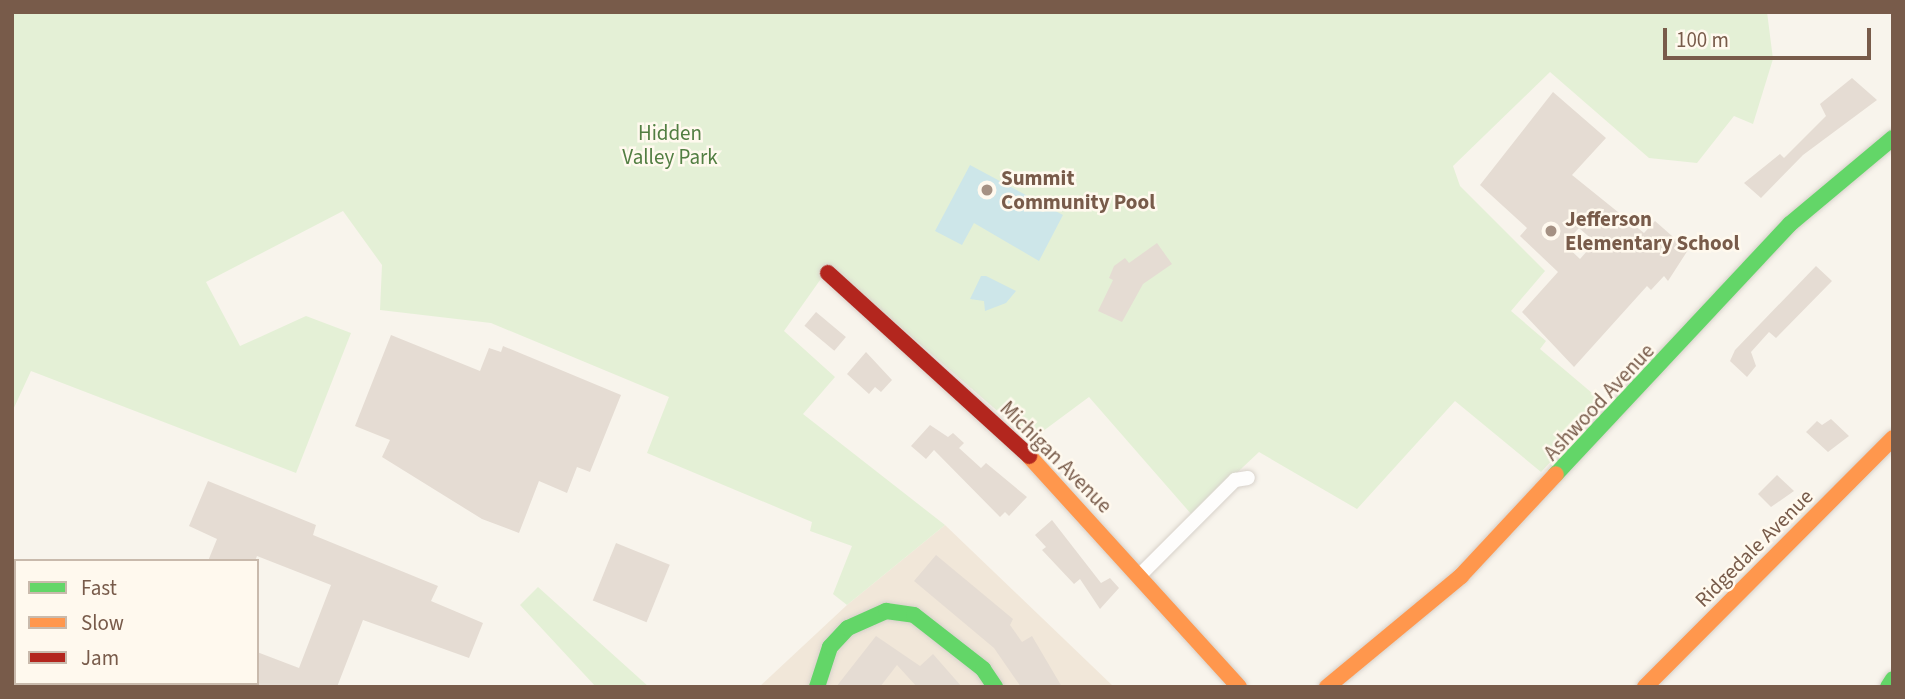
<!DOCTYPE html>
<html>
<head>
<meta charset="utf-8">
<style>
  body { margin:0 }
  #map { position:relative; width:1905px; height:699px; overflow:hidden; background:#f8f4ec; font-family:"Source Sans 3",sans-serif }
  div>[style] { position:absolute }
  [style*='--x'] { left:calc(var(--x)*1px); top:calc(var(--y)*1px); width:calc(var(--w)*1px); rotate:calc(var(--a)*1deg) }
  .residential>* { inset:0; background:#f1e7d9 }
  .green>* { inset:0; background:#e4f0d6 }
  .water>* { inset:0; background:#cde6e9 }
  .building>* { inset:0; background:#e5dcd3; transform-origin:0 0 }
  .roads { filter:drop-shadow(0 0 2px #d7d1ca) drop-shadow(0 0 2px #d7d1ca) }
  .street>* { height:14px; margin:-7px; padding:0 7px; transform-origin:7px; border-radius:7px; background:#fefdfc }
  .fast>* { height:16px; margin:-8px; padding:0 8px; transform-origin:8px; border-radius:8px; background:#63d668 }
  .slow>* { height:16px; margin:-8px; padding:0 8px; transform-origin:8px; border-radius:8px; background:#ff974d }
  .jam>* { height:16px; margin:-8px; padding:0 8px; transform-origin:8px; border-radius:8px; background:#b3261e }
  .dots>* { width:19px; height:19px; translate:-50% -50%; box-sizing:border-box; border:4px solid #fff9ee; border-radius:50% }
  span { translate:-50% -50%; white-space:nowrap; text-align:center; line-height:1.15; -webkit-text-stroke:5px #fff9ee; paint-order:stroke }
  .park-label { font-size:21px; color:#527e42 }
  .poi-label { font-size:21px; color:#785b4a; font-weight:700 }
  .left { translate:0 -50%; text-align:left }
  .street-label { font-size:21px; color:#785b4a }
  .frame { position:absolute; inset:0; border:14px solid #785b4a; pointer-events:none }
  .legend { position:absolute; left:14px; top:559px; width:245px; height:126px; box-sizing:border-box; background:#fff9ee; border:2px solid #c9baac; margin:0; padding:9px 12px; list-style:none; font-size:21px; color:#785b4a }
  .legend li { display:flex; align-items:center; gap:14px; height:35px }
  .legend b { width:35px; border:2px solid #c9baac }
  .scale { position:absolute; left:1663px; top:28px; width:208px; height:32px; box-sizing:border-box; border:4px solid #785b4a; border-top:0; padding-left:9px; font-size:21px; line-height:24px; white-space:nowrap; color:#785b4a; -webkit-text-stroke:5px #fff9ee; paint-order:stroke }
</style>
</head>
<body>
<div id="map">
  <div class="residential">
    <div style="clip-path:polygon(945px 525px,1114px 687px,759px 687px,847px 605px)"></div>
  </div>
  <div class="green">
    <div style="clip-path:polygon(12px 12px,1767px 12px,1773px 59px,1753px 124px,1734px 116px,1697px 163px,1649px 158px,1550px 72px,1453px 166px,1460px 186px,1545px 271px,1511px 311px,1546px 341px,1540px 349px,1605px 404px,1541px 472px,1455px 401px,1357px 509px,1259px 452px,1192px 515px,1089px 397px,1031px 440px,830px 266px,784px 331px,835px 377px,803px 414px,945px 525px,847px 605px,833px 594px,852px 546px,810px 531px,812px 522px,647px 453px,669px 397px,491px 323px,380px 310px,382px 265px,343px 211px,206px 282px,240px 346px,306px 316px,351px 333px,296px 473px,31px 371px,12px 412px)"></div>
    <div style="clip-path:polygon(538px 587px,649px 687px,596px 687px,520px 605px)"></div>
  </div>
  <div class="water">
    <div style="clip-path:polygon(970px 165px,1063px 215px,1039px 261px,974px 223px,962px 245px,935px 231px)"></div>
    <div style="clip-path:polygon(981px 276px,986px 276px,1016px 291px,1006px 303px,985px 311px,984px 301px,970px 299px)"></div>
  </div>
  <div class="building">
    <div style="clip-path:polygon(1852px 78px,1877px 100px,1803px 155px,1761px 198px,1744px 183px,1780px 154px,1784px 158px,1826px 116px,1820px 104px)"></div>
    <div style="clip-path:polygon(evenodd,1553px 92px,1606px 138px,1572px 175px,1644px 233px,1655px 221px,1688px 250px,1668px 281px,1664px 276px,1651px 290px,1647px 286px,1574px 367px,1522px 312px,1558px 272px,1520px 236px,1527px 228px,1480px 185px,1553px 92px,1579px 228px,1595px 242px,1580px 259px,1564px 244px,1579px 228px)"></div>
    <div style="clip-path:polygon(1157px 243px,1172px 264px,1143px 284px,1122px 322px,1098px 311px,1113px 280px,1109px 278px,1114px 266px,1125px 258px,1129px 263px)"></div>
    <div style="clip-path:polygon(1816px 266px,1832px 281px,1776px 338px,1769px 332px,1751px 352px,1756px 366px,1747px 377px,1730px 361px,1735px 350px)"></div>
    <div style="left:816px;top:312px;width:39px;height:18px;rotate:40deg"></div>
    <div style="clip-path:polygon(391px 335px,480px 371px,489px 348px,501px 352px,503px 346px,621px 395px,590px 472px,577px 467px,567px 493px,539px 481px,519px 533px,482px 519px,382px 457px,390px 440px,355px 426px)"></div>
    <div style="clip-path:polygon(866px 352px,892px 380px,881px 392px,875px 387px,869px 394px,847px 374px)"></div>
    <div style="clip-path:polygon(1831px 419px,1849px 436px,1828px 452px,1806px 432px,1817px 421px,1822px 425px)"></div>
    <div style="clip-path:polygon(930px 425px,948px 437px,953px 433px,964px 443px,959px 448px,981px 468px,986px 463px,1027px 497px,1009px 516px,1005px 512px,1000px 517px,934px 450px,926px 459px,911px 446px)"></div>
    <div style="clip-path:polygon(1777px 475px,1794px 491px,1771px 507px,1758px 494px)"></div>
    <div style="clip-path:polygon(208px 481px,316px 525px,313px 535px,438px 586px,431px 601px,483px 623px,469px 658px,363px 620px,337px 687px,257px 687px,257px 652px,299px 668px,331px 585px,257px 556px,255px 561px,208px 561px,217px 539px,189px 526px)"></div>
    <div style="clip-path:polygon(1052px 520px,1101px 583px,1110px 578px,1119px 588px,1100px 609px,1080px 579px,1074px 584px,1042px 550px,1046px 547px,1035px 535px)"></div>
    <div style="left:616px;top:543px;width:58px;height:62px;rotate:22deg"></div>
    <div style="clip-path:polygon(936px 555px,1013px 619px,1010px 625px,1022px 642px,1032px 636px,1062px 687px,1021px 687px,994px 648px,914px 581px)"></div>
    <div style="clip-path:polygon(876px 636px,920px 666px,933px 654px,962px 687px,917px 687px,897px 665px,880px 687px,836px 687px)"></div>
  </div>
  <div class="roads">
    <div class="street">
      <div style="--x:1142;--y:573;--w:132;--a:-45"></div>
      <div style="--x:1235;--y:480;--w:13;--a:-9"></div>
    </div>
    <div class="fast">
      <div style="--x:1556;--y:474;--w:342;--a:-46.9"></div>
      <div style="--x:1790;--y:224;--w:134;--a:-39.9"></div>
      <div style="--x:817;--y:687;--w:42;--a:-72"></div>
      <div style="--x:830;--y:647;--w:26;--a:-47"></div>
      <div style="--x:848;--y:628;--w:42;--a:-24.1"></div>
      <div style="--x:886;--y:611;--w:28;--a:8"></div>
      <div style="--x:914;--y:615;--w:88;--a:38"></div>
      <div style="--x:983;--y:669;--w:22;--a:56"></div>
      <div style="--x:1888;--y:687;--w:9;--a:-58"></div>
    </div>
    <div class="slow">
      <div style="--x:1029;--y:456;--w:312;--a:47.7"></div>
      <div style="--x:1327;--y:687;--w:174;--a:-39.6"></div>
      <div style="--x:1461;--y:576;--w:139;--a:-47"></div>
      <div style="--x:1645;--y:687;--w:351;--a:-45.1"></div>
    </div>
    <div class="jam">
      <div style="--x:828;--y:273;--w:272;--a:42.3"></div>
    </div>
  </div>
  <div class="dots">
    <div style="left:987px;top:190px;background:#a59183"></div>
    <div style="left:1551px;top:231px;background:#a59183"></div>
  </div>
  <div class="park-label">
    <span style="left:670px;top:145px">Hidden<br>Valley Park</span>
  </div>
  <div class="poi-label">
    <span class="left" style="left:1001px;top:190px">Summit<br>Community Pool</span>
    <span class="left" style="left:1565px;top:231px">Jefferson<br>Elementary School</span>
  </div>
  <div class="street-label">
    <span style="left:1599px;top:402px;rotate:-47deg">Ashwood Avenue</span>
    <span style="left:1056px;top:457px;rotate:45deg">Michigan Avenue</span>
    <span style="left:1754px;top:548px;rotate:-45deg">Ridgedale Avenue</span>
  </div>
  <div class="frame"></div>
  <ul class="legend">
  <li><b style="height:9px;background:#63d668"></b>Fast</li>
  <li><b style="height:9px;background:#ff974d"></b>Slow</li>
  <li><b style="height:9px;background:#b3261e"></b>Jam</li>
  </ul>
  <div class="scale">100 m</div>
</div>
</body>
</html>
